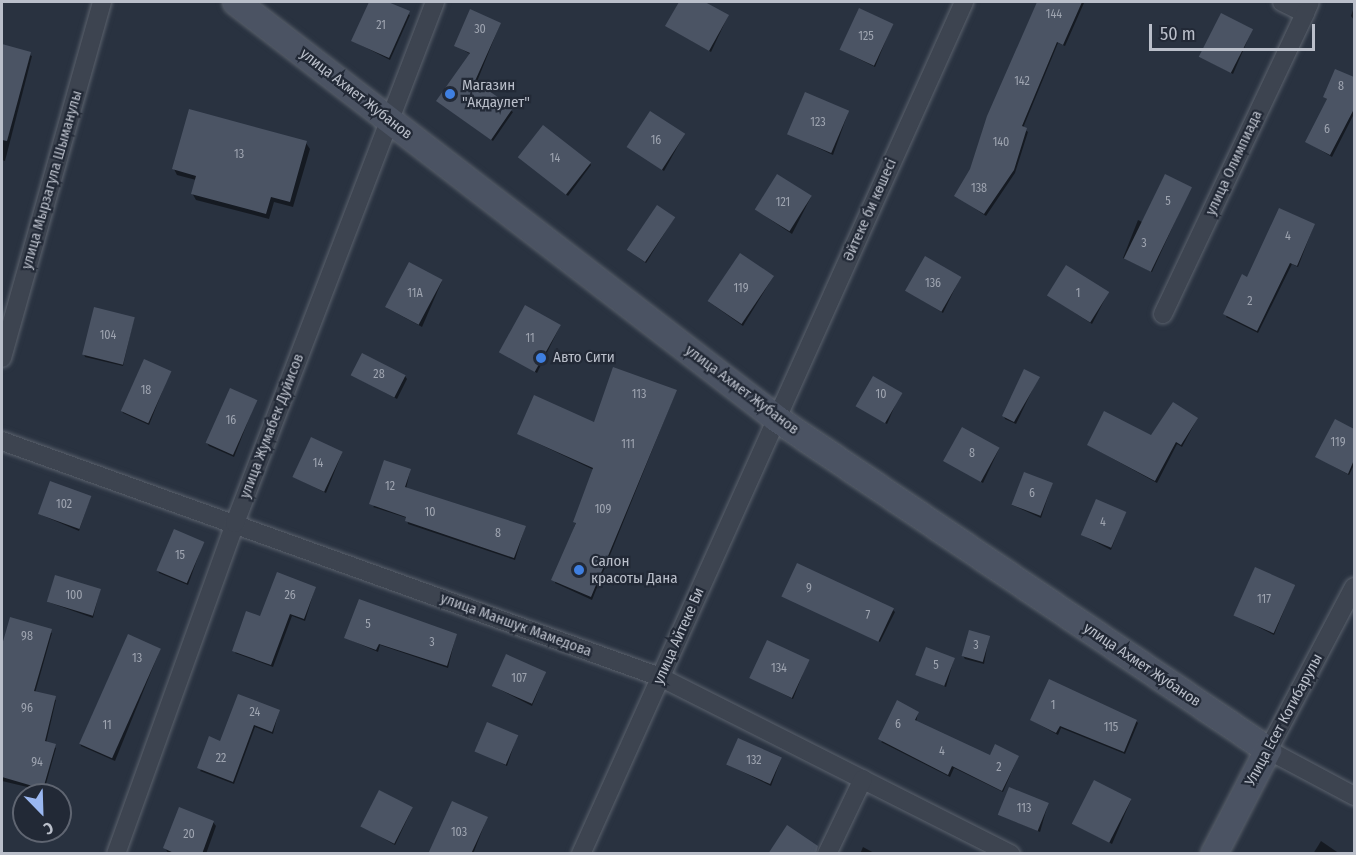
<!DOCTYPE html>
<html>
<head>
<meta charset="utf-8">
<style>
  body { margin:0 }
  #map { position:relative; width:1356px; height:855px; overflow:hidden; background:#293240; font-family:"Fira Sans Condensed",sans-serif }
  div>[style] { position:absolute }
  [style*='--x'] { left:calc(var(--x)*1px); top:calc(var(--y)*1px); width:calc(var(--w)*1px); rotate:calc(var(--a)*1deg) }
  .shadow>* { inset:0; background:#0007 }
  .building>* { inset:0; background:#4b5464; transform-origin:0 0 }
  .roads { filter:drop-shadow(0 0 2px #5b626d) drop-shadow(0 0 2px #5b626d) }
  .street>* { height:18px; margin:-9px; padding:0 9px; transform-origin:9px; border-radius:9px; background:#3d4450 }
  .secondary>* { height:26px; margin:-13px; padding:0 13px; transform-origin:13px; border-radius:13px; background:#4b5363 }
  .dots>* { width:16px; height:16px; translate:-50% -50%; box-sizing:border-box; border:3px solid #222936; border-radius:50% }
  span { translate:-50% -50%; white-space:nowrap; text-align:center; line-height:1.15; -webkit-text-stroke:4.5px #222936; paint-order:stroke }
  .number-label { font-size:12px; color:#9ea4b0 }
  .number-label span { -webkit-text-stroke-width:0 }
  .poi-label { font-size:15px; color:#babfca }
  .left { translate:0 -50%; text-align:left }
  .street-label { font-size:15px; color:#babfca }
  .frame { position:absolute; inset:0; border:3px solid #babfca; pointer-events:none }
  .north { position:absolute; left:12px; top:783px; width:60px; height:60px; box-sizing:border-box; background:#222936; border:2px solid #5f6571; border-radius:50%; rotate:157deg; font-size:16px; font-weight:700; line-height:24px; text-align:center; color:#babfca }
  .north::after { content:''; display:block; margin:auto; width:21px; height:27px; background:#9ab7f0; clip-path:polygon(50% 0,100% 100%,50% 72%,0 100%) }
  .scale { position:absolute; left:1149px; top:24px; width:166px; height:27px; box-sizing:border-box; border:3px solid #babfca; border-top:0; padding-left:8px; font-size:18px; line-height:21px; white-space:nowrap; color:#babfca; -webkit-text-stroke:4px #222936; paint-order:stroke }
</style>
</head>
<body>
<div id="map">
  <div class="shadow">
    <div style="clip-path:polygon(371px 2px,384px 2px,410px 15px,390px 60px,353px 41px)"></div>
    <div style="clip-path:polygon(681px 2px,702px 2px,728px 16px,711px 52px,669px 28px)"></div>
    <div style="clip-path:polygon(1039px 2px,1084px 3px,1065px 46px,1058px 43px,1023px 128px,1028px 132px,1015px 173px,986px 216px,956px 196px,972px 170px,989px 116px)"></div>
    <div style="clip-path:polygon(1354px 7px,1354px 20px,1351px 16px)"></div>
    <div style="clip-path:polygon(500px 24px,476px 84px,513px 112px,493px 141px,437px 101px,470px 54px,456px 46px)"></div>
    <div style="clip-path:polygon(892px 25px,875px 67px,841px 50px)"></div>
    <div style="clip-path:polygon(1252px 30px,1233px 74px,1201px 57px)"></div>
    <div style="clip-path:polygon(2px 45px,32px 56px,5px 161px,2px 160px)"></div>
    <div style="clip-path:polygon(1336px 71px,1354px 79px,1354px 114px,1332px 157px,1307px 142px,1328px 100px,1324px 97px)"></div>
    <div style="clip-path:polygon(848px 113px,833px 155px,789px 134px)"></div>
    <div style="clip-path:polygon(684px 135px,664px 171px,629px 147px)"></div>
    <div style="clip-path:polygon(306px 143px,310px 149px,293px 207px,274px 202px,269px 219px,196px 200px,192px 193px,196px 180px,177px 175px,174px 169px)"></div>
    <div style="clip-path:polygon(520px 157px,590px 163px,591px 165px,568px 196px)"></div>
    <div style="clip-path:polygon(1190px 189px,1152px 272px,1123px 258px,1138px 220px,1142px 222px)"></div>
    <div style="clip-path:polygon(811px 197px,792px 234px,756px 210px)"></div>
    <div style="clip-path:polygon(674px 218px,646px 263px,629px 251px,628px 249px)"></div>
    <div style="clip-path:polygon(1314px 225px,1298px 267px,1292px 264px,1258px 333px,1226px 317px,1248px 279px)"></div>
    <div style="clip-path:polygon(773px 277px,743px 326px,709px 302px)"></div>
    <div style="clip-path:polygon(960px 278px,943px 313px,907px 291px)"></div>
    <div style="clip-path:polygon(442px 281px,422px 327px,387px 308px)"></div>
    <div style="clip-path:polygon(1108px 293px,1092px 324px,1049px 296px)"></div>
    <div style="clip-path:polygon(134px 318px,123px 366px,85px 357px,84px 354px)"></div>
    <div style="clip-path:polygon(560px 326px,537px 373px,501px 352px)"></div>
    <div style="clip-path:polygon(170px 372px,149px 425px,123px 413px,122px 411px)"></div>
    <div style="clip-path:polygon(352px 375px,405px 376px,407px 379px,397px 399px)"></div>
    <div style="clip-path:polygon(1038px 378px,1016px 424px,1005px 419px,1004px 416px)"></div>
    <div style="clip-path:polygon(676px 391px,592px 600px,555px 583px,594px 470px,518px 434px,594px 424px)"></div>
    <div style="clip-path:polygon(900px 394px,887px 424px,858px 407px)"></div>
    <div style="clip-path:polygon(256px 401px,234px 457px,209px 446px,207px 443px)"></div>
    <div style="clip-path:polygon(1197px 419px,1182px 447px,1177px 444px,1157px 483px,1088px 445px,1152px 437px)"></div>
    <div style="clip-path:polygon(1335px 421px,1354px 430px,1354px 465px,1349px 475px,1317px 457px)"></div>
    <div style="clip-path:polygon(999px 449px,983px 483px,945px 461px)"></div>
    <div style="clip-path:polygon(342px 453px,326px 493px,294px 477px)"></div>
    <div style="clip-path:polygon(410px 471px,406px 489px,525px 527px,515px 560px,408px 524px,407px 518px,373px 507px)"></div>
    <div style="clip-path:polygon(1052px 484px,1041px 518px,1012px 505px)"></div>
    <div style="clip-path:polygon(90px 498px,79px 531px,39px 514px)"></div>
    <div style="clip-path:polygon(1125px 513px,1111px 550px,1082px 535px)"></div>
    <div style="clip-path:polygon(203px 543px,188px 585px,159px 573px,158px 570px)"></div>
    <div style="clip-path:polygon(1294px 586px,1274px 635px,1235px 615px)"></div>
    <div style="clip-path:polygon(315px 588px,305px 621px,292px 616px,273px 667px,235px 653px,261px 618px)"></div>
    <div style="clip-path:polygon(100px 590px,93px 618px,48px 602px)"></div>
    <div style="clip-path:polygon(784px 596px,893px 610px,895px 612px,880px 642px)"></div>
    <div style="clip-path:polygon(11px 619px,52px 633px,35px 693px,56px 700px,46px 743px,56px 748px,44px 791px,2px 781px,2px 677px,6px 658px,2px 651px)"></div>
    <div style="clip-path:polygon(456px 635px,448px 668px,380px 645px,378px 652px,346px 638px)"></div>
    <div style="clip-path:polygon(989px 637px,984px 664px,965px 659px,963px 656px)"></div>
    <div style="clip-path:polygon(160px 650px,115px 761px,81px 746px,80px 743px)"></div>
    <div style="clip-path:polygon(954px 659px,946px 687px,918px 675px)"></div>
    <div style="clip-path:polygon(808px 661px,793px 699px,751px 678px)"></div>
    <div style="clip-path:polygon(545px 674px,532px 706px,493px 686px)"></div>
    <div style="clip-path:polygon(279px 711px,273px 734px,255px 727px,234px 784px,200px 771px,221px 742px)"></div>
    <div style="clip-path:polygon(918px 713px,916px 722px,991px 757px,1018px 757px,1003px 792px,954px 768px,950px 777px,881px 742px)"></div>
    <div style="clip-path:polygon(1031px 720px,1136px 721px,1138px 723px,1125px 754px,1061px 728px,1058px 735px)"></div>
    <div style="clip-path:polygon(517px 736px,507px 766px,476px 750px)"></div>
    <div style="clip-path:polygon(781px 759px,771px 786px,727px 764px)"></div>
    <div style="clip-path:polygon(1131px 800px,1112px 844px,1074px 824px)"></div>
    <div style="clip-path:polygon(1048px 804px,1040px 832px,1000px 815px)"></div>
    <div style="clip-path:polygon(412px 809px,395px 845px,362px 826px)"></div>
    <div style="clip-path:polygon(487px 818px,473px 854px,436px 854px)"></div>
    <div style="clip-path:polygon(213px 822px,216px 826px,206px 854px,168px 853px,165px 848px)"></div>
    <div style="clip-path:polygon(1321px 841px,1340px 854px,1313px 854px)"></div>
    <div style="clip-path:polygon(863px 847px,876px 854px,860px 854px)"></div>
  </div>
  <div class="building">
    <div style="clip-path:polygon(369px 2px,388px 2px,410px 11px,389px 58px,351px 41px)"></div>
    <div style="clip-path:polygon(679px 2px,705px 2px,729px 15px,709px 51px,665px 26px)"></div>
    <div style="clip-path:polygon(1037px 2px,1082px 2px,1063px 45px,1057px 42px,1022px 126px,1027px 128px,1014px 170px,984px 214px,954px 196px,970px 169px,987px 116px)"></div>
    <div style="left:859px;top:8px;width:38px;height:46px;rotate:25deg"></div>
    <div style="clip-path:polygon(470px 9px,501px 23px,475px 81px,513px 108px,491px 140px,436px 101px,470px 53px,454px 46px)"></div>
    <div style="left:1221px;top:13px;width:36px;height:49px;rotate:27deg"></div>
    <div style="clip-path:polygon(2px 44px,31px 52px,7px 141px,2px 140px)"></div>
    <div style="clip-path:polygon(1335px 69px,1354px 77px,1354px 109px,1330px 155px,1305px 142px,1327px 99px,1323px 97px)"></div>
    <div style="left:805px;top:92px;width:48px;height:46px;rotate:23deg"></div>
    <div style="clip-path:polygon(189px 109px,307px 141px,290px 202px,271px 197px,266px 214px,191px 194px,196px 176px,172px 169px)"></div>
    <div style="left:650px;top:111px;width:42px;height:43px;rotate:33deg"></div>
    <div style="left:543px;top:125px;width:61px;height:41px;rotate:38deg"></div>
    <div style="left:777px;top:174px;width:41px;height:42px;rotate:32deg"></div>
    <div style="left:1165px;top:174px;width:30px;height:94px;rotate:26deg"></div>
    <div style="left:657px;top:205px;width:22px;height:54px;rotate:34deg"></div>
    <div style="clip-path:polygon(1279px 208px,1315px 224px,1297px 266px,1290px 263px,1257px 331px,1223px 314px,1242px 274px,1247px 277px)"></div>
    <div style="left:740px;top:253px;width:41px;height:58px;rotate:34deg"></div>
    <div style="left:925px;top:256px;width:42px;height:40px;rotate:30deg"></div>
    <div style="left:409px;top:262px;width:38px;height:51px;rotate:28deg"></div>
    <div style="left:1066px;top:265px;width:51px;height:36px;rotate:32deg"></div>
    <div style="left:525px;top:305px;width:41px;height:54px;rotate:29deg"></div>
    <div style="left:94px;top:307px;width:42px;height:49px;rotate:14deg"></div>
    <div style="left:362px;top:353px;width:49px;height:25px;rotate:27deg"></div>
    <div style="left:144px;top:359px;width:30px;height:57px;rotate:24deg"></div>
    <div style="clip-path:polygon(613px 367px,677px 390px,591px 597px,551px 580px,576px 523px,573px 522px,593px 468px,517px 434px,534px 395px,594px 422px)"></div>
    <div style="clip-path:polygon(1024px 369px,1040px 377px,1014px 422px,1002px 416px)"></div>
    <div style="left:873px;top:376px;width:34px;height:35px;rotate:30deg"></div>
    <div style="left:230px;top:388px;width:30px;height:60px;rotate:24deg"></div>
    <div style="clip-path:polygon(1173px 402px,1198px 418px,1181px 445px,1176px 442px,1155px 481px,1087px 445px,1104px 411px,1151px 435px)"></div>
    <div style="clip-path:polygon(1335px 419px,1354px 429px,1354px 460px,1348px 474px,1315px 457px)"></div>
    <div style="left:962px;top:427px;width:43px;height:39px;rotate:29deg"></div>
    <div style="left:311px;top:437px;width:35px;height:44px;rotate:25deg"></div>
    <div style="clip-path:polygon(384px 460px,411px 469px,405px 487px,526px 526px,514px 558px,405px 521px,406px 517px,369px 504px)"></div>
    <div style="left:1024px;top:472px;width:31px;height:35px;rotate:21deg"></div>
    <div style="left:50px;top:481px;width:44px;height:35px;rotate:20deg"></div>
    <div style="left:1096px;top:499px;width:33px;height:39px;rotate:23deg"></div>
    <div style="left:174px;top:529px;width:33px;height:45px;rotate:23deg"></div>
    <div style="left:797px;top:563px;width:107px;height:37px;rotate:25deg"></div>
    <div style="left:1255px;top:567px;width:44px;height:53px;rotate:24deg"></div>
    <div style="clip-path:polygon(277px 572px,316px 587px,304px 619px,290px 614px,271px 665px,232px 651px,246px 611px,260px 616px)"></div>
    <div style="left:55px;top:575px;width:48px;height:28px;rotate:17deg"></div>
    <div style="clip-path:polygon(359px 599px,457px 634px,447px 666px,379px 644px,376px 650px,344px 638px)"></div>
    <div style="clip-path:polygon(10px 617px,52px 629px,34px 691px,56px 696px,45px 741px,56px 744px,43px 789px,2px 777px,2px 645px)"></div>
    <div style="left:969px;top:630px;width:22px;height:27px;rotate:16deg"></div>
    <div style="left:128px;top:634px;width:36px;height:120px;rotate:24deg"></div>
    <div style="left:767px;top:640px;width:47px;height:42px;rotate:25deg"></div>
    <div style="left:926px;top:647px;width:31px;height:30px;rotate:21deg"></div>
    <div style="left:506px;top:654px;width:44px;height:35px;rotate:24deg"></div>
    <div style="clip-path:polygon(1049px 679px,1137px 720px,1124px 752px,1060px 726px,1056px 733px,1030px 720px)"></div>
    <div style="clip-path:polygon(238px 694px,280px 710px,272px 732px,254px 725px,233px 782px,197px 768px,209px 736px,220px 741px)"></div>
    <div style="clip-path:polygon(897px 700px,919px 712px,915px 720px,990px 755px,995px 744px,1019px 756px,1002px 791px,952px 766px,948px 775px,878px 739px)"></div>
    <div style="left:487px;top:722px;width:34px;height:32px;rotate:23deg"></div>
    <div style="left:738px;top:738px;width:48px;height:29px;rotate:24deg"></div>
    <div style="left:1094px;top:780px;width:42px;height:49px;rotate:27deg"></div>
    <div style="left:1009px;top:787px;width:43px;height:30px;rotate:22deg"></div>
    <div style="left:379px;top:790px;width:38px;height:41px;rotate:27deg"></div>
    <div style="clip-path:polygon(452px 801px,488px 817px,471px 854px,428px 854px)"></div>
    <div style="clip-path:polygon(179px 807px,214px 821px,202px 854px,176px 854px,163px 848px)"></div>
    <div style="clip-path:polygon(787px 825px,818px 846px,816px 854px,768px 854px)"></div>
  </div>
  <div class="roads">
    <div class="street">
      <div style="--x:1282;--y:2;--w:25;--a:26"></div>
      <div style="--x:1305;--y:13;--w:12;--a:-66"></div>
      <div style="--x:1163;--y:314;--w:333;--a:-64.7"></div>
      <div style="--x:2;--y:358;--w:370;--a:-74.3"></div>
      <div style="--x:2;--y:441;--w:699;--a:19.73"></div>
      <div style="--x:660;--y:677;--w:393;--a:26.8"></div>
      <div style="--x:1354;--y:587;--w:184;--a:117.8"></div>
      <div style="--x:1268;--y:750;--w:98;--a:28.1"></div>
      <div style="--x:116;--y:854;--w:352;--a:-70.2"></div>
      <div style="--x:235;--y:523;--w:558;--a:-69"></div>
      <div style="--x:581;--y:854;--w:934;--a:-65.79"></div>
      <div style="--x:827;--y:854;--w:83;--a:-64.4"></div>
    </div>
    <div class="secondary">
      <div style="--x:236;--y:2;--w:683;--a:37.62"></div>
      <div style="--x:777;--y:419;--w:592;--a:33.99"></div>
      <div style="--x:1268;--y:750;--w:117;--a:117.4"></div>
    </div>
  </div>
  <div class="dots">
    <div style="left:450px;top:94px;background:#3f7fe0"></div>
    <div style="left:541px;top:358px;background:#3f7fe0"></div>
    <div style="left:579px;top:570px;background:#3f7fe0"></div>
  </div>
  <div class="number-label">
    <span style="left:1054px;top:15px">144</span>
    <span style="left:381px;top:26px">21</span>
    <span style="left:480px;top:30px">30</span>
    <span style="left:866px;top:37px">125</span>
    <span style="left:1022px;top:82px">142</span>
    <span style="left:1341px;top:87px">8</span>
    <span style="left:818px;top:123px">123</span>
    <span style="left:1327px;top:130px">6</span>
    <span style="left:656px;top:141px">16</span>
    <span style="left:1001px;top:143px">140</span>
    <span style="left:239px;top:155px">13</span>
    <span style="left:555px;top:159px">14</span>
    <span style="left:979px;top:189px">138</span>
    <span style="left:1168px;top:202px">5</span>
    <span style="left:783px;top:203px">121</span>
    <span style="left:1288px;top:237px">4</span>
    <span style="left:1144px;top:244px">3</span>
    <span style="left:933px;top:284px">136</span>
    <span style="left:741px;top:289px">119</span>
    <span style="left:415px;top:294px">11А</span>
    <span style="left:1078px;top:294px">1</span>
    <span style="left:1250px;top:302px">2</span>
    <span style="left:108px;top:336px">104</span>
    <span style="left:530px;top:339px">11</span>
    <span style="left:379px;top:375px">28</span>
    <span style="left:146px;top:391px">18</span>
    <span style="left:639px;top:395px">113</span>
    <span style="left:881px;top:395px">10</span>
    <span style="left:231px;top:421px">16</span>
    <span style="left:1338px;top:443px">119</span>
    <span style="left:628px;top:445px">111</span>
    <span style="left:972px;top:454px">8</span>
    <span style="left:318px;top:464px">14</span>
    <span style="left:390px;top:487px">12</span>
    <span style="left:1032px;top:494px">6</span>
    <span style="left:64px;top:505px">102</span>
    <span style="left:603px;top:510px">109</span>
    <span style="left:430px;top:513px">10</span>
    <span style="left:1103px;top:523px">4</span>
    <span style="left:498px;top:534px">8</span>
    <span style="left:180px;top:556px">15</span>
    <span style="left:809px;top:589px">9</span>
    <span style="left:74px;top:596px">100</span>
    <span style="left:290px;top:596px">26</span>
    <span style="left:1264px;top:600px">117</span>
    <span style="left:868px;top:616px">7</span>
    <span style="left:368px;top:625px">5</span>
    <span style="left:27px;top:637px">98</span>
    <span style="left:432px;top:643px">3</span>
    <span style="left:976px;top:646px">3</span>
    <span style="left:137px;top:659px">13</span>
    <span style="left:936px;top:666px">5</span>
    <span style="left:779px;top:669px">134</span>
    <span style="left:519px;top:679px">107</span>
    <span style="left:1053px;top:706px">1</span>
    <span style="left:27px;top:709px">96</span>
    <span style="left:255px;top:713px">24</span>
    <span style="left:898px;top:725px">6</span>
    <span style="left:107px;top:726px">11</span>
    <span style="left:1111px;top:728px">115</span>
    <span style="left:942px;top:752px">4</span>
    <span style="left:221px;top:759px">22</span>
    <span style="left:754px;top:761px">132</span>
    <span style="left:37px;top:763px">94</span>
    <span style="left:999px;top:768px">2</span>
    <span style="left:1024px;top:809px">113</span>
    <span style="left:459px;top:833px">103</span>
    <span style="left:189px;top:835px">20</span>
  </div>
  <div class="poi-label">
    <span class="left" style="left:462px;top:94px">Магазин<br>"Акдаулет"</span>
    <span class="left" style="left:553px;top:358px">Авто Сити</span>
    <span class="left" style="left:591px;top:570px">Салон<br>красоты Дана</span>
  </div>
  <div class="street-label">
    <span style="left:356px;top:94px;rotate:38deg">улица Ахмет Жубанов</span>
    <span style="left:1234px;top:163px;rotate:-65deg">улица Олимпиада</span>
    <span style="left:52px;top:180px;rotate:-74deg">улица Мырзагула Шыманулы</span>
    <span style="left:870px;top:210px;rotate:-66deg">Әйтеке би көшесі</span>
    <span style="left:742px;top:390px;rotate:37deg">улица Ахмет Жубанов</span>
    <span style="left:272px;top:426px;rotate:-69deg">улица Жумабек Дуйисов</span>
    <span style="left:516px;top:625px;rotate:20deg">улица Маншук Мамедова</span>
    <span style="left:679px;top:636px;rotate:-66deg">улица Айтеке Би</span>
    <span style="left:1142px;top:665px;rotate:34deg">улица Ахмет Жубанов</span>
    <span style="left:1284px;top:720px;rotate:-62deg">Улица Есет Котибарулы</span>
  </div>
  <div class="frame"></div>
  <div class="north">С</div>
  <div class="scale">50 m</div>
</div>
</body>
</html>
